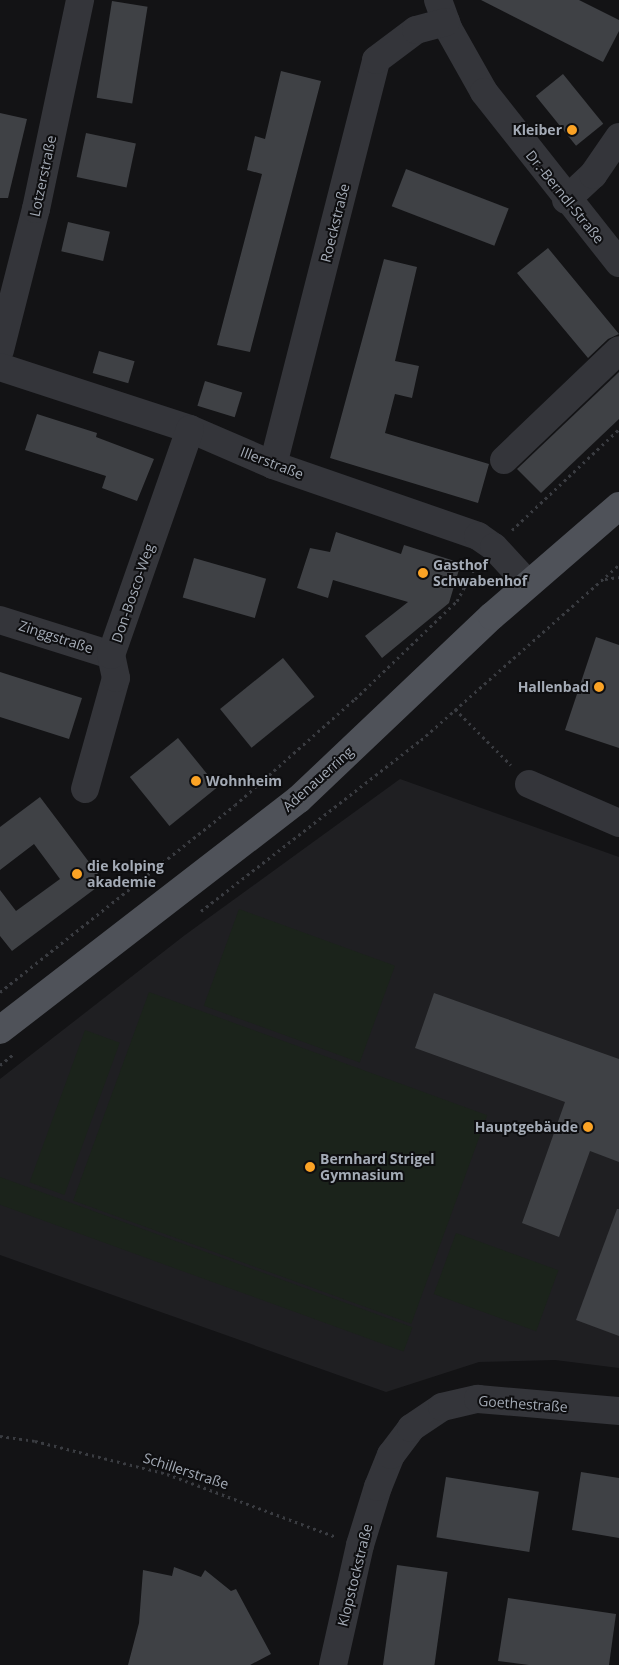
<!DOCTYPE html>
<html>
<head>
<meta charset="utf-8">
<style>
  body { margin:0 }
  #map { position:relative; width:619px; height:1665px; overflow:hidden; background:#131315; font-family:"Open Sans",sans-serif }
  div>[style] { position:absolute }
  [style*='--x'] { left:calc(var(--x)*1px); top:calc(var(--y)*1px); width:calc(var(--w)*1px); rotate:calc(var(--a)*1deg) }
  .built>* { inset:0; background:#1f1f22 }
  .green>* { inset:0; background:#1b231b; transform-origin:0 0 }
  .building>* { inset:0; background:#3f4145; transform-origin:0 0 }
  .path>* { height:3px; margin-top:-1.5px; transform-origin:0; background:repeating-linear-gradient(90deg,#3a3c41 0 2.5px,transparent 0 6.5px) }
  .minor>* { height:28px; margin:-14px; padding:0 14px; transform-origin:14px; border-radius:14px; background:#34353a }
  .major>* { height:28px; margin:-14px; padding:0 14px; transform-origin:14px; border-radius:14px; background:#4f5259 }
  .dots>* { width:14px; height:14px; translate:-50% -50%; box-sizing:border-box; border:2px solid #0e0e10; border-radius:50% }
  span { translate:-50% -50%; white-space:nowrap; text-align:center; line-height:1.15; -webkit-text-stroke:4px #0e0e10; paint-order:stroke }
  .poi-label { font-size:14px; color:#a4abb6; font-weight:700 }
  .right { translate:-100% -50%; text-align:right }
  .left { translate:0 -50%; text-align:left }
  .street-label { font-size:14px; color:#a4abb6 }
</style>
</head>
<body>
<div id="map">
  <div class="built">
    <div style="clip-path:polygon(400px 779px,619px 857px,619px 1368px,555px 1360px,479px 1362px,386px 1392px,0 1255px,0 1079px,185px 935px)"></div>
  </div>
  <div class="green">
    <div style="left:239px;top:909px;width:166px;height:103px;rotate:20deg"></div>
    <div style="left:149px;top:992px;width:360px;height:222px;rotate:20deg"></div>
    <div style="left:85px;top:1030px;width:37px;height:162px;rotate:20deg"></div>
    <div style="left:0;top:1177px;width:439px;height:26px;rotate:20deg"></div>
    <div style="left:456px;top:1233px;width:109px;height:65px;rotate:20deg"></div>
  </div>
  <div class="building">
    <div style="clip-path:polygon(481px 0,579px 0,619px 20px,619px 31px,603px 62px)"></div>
    <div style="left:112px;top:1px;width:36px;height:98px;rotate:9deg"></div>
    <div style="clip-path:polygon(281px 71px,321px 81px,250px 352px,217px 345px,262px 174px,247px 170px,255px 136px,265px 139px)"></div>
    <div style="left:563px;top:74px;width:64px;height:35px;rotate:51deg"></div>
    <div style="clip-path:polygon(0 113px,27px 119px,8px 198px,0 198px)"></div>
    <div style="left:86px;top:133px;width:51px;height:45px;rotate:12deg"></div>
    <div style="left:406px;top:169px;width:110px;height:40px;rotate:21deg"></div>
    <div style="left:68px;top:222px;width:43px;height:30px;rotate:13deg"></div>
    <div style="clip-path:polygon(548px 248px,619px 334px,608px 339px,588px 358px,517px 273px)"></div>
    <div style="clip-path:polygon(384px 259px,417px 267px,395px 361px,419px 366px,412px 398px,395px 394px,385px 433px,489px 464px,478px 503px,330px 458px)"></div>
    <div style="left:99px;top:351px;width:37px;height:23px;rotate:16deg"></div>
    <div style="clip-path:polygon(619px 372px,619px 419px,541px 493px,517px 469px)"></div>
    <div style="left:205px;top:381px;width:39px;height:26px;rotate:17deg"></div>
    <div style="clip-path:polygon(37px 414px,97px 433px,96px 437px,154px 459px,137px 501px,102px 488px,106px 476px,25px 450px)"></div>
    <div style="clip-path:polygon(336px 532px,401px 554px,404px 545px,461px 563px,449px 603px,382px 658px,365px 636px,408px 602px,333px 580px,328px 598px,297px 588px,310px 548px,330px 552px)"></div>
    <div style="left:194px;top:558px;width:75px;height:41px;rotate:16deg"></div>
    <div style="clip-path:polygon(596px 637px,619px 645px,619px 748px,565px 730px)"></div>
    <div style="left:283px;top:658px;width:50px;height:81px;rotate:51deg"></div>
    <div style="clip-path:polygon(0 672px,82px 698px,69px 739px,0 717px)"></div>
    <div style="left:178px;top:738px;width:63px;height:62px;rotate:51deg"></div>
    <div style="clip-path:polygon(40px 797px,104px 882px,12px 951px,0 936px,0 890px,16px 911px,60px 879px,34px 844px,0 870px,0 827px)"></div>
    <div style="clip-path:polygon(434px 993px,619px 1059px,619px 1162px,590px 1151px,559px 1237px,522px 1223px,565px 1102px,415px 1048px)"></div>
    <div style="clip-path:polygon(617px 1209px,619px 1209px,619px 1336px,576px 1320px)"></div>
    <div style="clip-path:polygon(581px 1472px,619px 1478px,619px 1538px,572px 1530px)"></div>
    <div style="left:446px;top:1477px;width:94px;height:61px;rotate:9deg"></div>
    <div style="left:397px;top:1565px;width:51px;height:101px;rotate:8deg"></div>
    <div style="clip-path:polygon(174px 1567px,201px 1577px,205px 1570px,231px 1591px,236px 1589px,271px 1654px,250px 1665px,128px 1665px,139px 1623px,143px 1570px,172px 1576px)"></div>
    <div style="clip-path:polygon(508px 1598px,616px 1614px,609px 1665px,529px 1665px,498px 1661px)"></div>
  </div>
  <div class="path">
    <div style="--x:512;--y:530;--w:147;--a:-43.3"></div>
    <div style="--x:605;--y:579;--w:14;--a:-8"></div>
    <div style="--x:455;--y:709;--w:79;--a:45"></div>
    <div style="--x:201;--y:911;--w:279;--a:-37.9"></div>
    <div style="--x:421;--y:740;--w:264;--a:-41.5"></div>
    <div style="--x:0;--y:992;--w:300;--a:-38.5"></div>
    <div style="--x:235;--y:805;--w:160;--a:-41.5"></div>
    <div style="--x:355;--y:699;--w:141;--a:-43.9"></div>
    <div style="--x:457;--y:601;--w:40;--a:-62"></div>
    <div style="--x:0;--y:1065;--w:19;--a:-39"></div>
    <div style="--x:0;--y:1436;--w:35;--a:8"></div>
    <div style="--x:35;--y:1441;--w:136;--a:14"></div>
    <div style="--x:167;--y:1474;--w:180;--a:20.4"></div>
  </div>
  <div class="minor">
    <div style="--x:438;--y:0;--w:30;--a:70"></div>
    <div style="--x:448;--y:28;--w:73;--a:60.6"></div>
    <div style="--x:484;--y:92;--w:218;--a:51.7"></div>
    <div style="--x:566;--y:200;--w:37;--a:-43"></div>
    <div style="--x:593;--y:175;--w:46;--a:-55.6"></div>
    <div style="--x:0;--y:350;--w:146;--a:-75.7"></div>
    <div style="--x:36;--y:209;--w:214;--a:-78.1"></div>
    <div style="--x:0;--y:367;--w:200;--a:18.1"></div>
    <div style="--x:190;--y:429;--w:90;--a:23.4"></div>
    <div style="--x:273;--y:465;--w:217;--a:19.1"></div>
    <div style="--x:478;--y:536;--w:19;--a:35"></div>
    <div style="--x:494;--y:547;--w:50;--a:47.4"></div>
    <div style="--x:504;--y:460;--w:159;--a:-43.7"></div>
    <div style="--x:273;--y:465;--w:418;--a:-75.7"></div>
    <div style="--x:376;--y:60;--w:50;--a:-36.9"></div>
    <div style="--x:416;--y:30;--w:31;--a:-15"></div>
    <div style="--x:0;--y:620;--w:116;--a:17.5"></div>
    <div style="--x:529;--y:784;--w:98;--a:23.4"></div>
    <div style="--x:85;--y:789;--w:115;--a:-74.4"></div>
    <div style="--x:116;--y:678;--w:24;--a:-102"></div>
    <div style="--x:111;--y:655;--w:239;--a:-70.7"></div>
    <div style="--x:333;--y:1665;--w:123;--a:-77.3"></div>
    <div style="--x:360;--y:1545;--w:61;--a:-72.8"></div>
    <div style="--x:378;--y:1487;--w:35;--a:-68"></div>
    <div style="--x:391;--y:1455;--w:34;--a:-53"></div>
    <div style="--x:411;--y:1428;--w:37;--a:-34"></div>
    <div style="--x:442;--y:1407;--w:37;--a:-13"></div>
    <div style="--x:478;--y:1399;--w:142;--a:4.9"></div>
  </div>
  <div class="major">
    <div style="--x:0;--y:1030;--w:378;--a:-37.7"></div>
    <div style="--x:299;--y:799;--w:266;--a:-43.5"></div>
    <div style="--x:492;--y:616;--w:168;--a:-40.9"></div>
  </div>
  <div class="dots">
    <div style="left:572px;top:130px;background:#fba325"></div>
    <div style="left:423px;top:573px;background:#fba325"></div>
    <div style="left:599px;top:687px;background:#fba325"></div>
    <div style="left:196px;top:781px;background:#fba325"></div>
    <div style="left:77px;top:874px;background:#fba325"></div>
    <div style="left:588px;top:1127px;background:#fba325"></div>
    <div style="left:310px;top:1167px;background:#fba325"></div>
  </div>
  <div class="poi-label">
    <span class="right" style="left:562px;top:130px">Kleiber</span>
    <span class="left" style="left:433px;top:573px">Gasthof<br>Schwabenhof</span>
    <span class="right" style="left:589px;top:687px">Hallenbad</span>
    <span class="left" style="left:206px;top:781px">Wohnheim</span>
    <span class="left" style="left:87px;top:874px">die kolping<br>akademie</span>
    <span class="right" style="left:578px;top:1127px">Hauptgebäude</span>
    <span class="left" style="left:320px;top:1167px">Bernhard Strigel<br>Gymnasium</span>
  </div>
  <div class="street-label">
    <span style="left:43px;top:176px;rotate:-78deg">Lotzerstraße</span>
    <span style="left:565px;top:197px;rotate:51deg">Dr.-Berndl-Straße</span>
    <span style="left:335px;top:223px;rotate:-76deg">Roeckstraße</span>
    <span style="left:272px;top:463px;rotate:21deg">Illerstraße</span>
    <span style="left:133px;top:593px;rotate:-71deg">Don-Bosco-Weg</span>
    <span style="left:56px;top:637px;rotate:18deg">Zinggstraße</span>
    <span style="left:318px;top:779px;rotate:-42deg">Adenauerring</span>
    <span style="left:523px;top:1404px;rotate:4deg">Goethestraße</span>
    <span style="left:186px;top:1471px;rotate:18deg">Schillerstraße</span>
    <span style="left:355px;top:1575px;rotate:-76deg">Klopstockstraße</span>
  </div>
</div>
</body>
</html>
